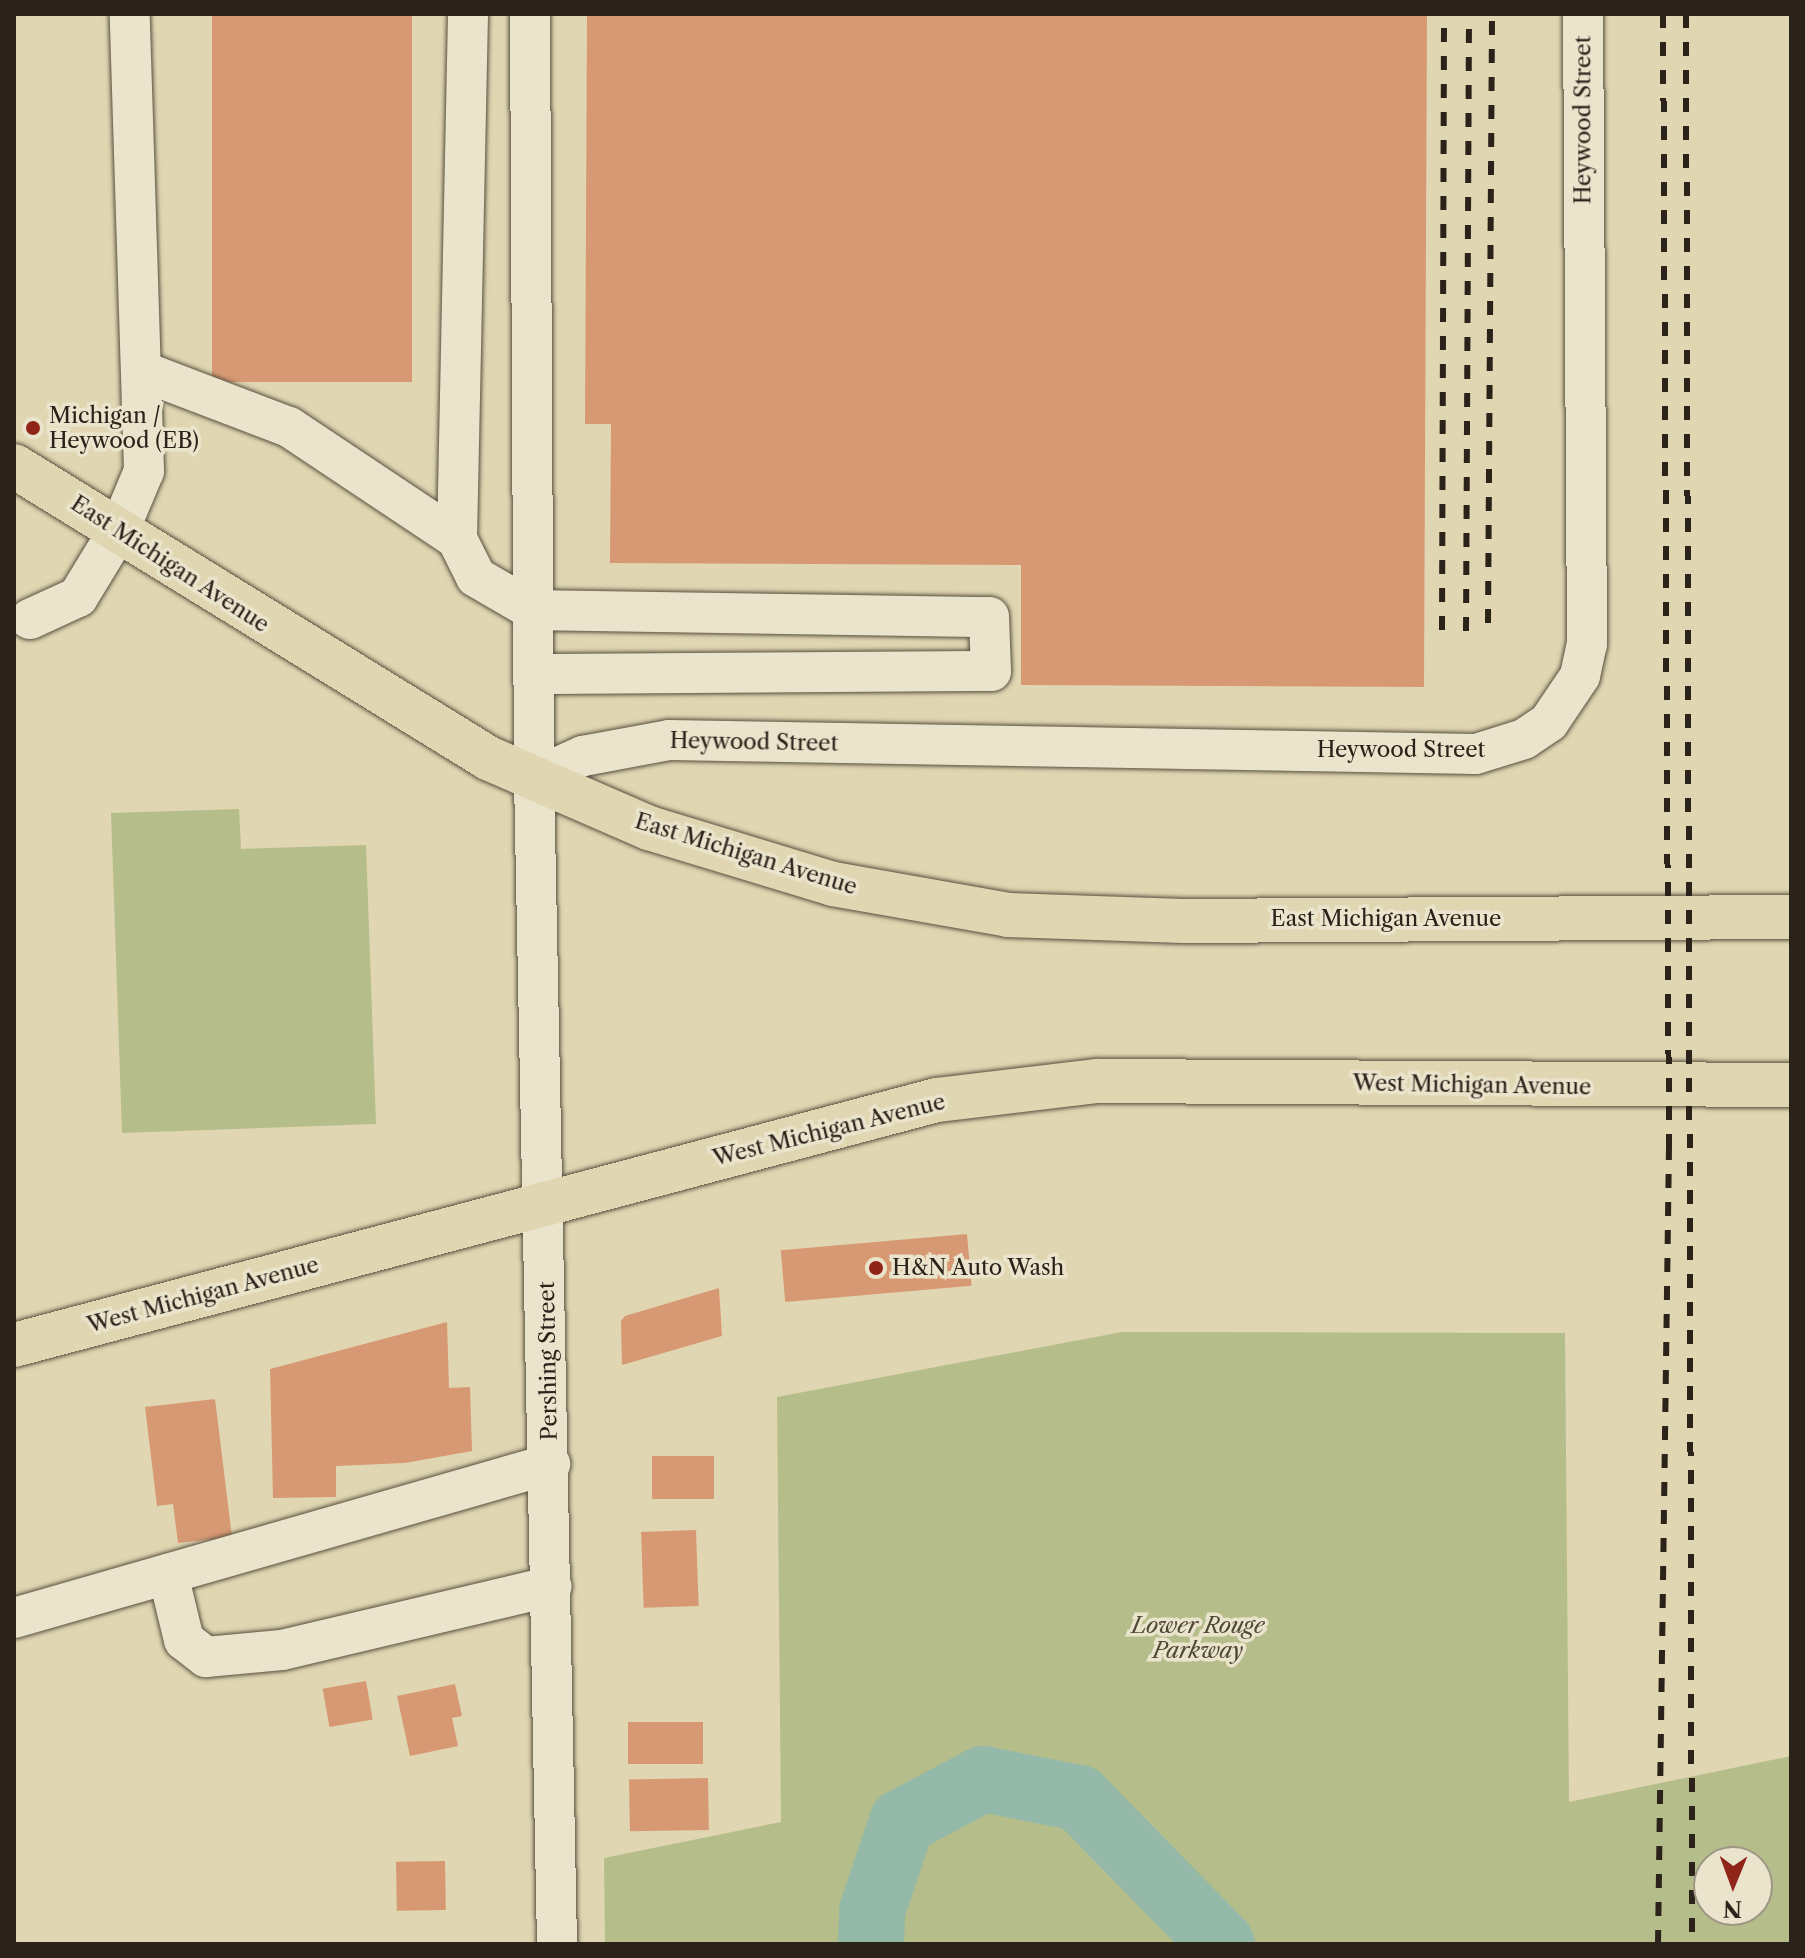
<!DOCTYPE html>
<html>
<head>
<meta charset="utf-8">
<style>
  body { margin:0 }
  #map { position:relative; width:1805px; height:1958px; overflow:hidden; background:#e0d6b1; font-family:"Libre Caslon Text",serif }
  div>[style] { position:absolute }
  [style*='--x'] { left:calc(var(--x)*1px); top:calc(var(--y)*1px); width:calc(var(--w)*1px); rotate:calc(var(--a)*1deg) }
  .green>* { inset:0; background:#b5bd8a }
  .river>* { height:66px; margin:-33px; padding:0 33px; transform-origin:33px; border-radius:33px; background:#94b9a8 }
  .building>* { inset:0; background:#d79973; transform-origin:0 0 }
  .roads { filter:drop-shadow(0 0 2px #584f40) drop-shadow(0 0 2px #584f40) }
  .minor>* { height:40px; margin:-20px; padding:0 20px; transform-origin:20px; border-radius:20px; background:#ebe4cc }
  .major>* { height:44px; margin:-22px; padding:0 22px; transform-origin:22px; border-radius:22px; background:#e0d6b1 }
  .rail>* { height:6px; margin-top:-3px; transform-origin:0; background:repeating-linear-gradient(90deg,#2b221a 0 14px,transparent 0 28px) }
  .dots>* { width:22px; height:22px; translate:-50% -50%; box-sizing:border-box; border:4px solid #ebe4cc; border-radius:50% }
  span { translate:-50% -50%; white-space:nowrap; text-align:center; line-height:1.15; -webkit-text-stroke:7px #ebe4cc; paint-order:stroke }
  .street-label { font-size:22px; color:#2b221a }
  .poi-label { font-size:22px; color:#2b221a }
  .left { translate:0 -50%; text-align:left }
  .park-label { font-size:22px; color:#4e4936; font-style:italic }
  .frame { position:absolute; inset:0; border:16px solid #2b221a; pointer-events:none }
  .north { position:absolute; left:1693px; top:1846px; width:80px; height:80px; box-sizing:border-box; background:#ebe4cc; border:2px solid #9e9685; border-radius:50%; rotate:181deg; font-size:22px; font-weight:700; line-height:32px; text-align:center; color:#2b221a }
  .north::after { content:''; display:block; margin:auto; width:28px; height:36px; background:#8f2418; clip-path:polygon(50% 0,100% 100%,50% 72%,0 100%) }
</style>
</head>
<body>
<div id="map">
  <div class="green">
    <div style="clip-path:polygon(239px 809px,241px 849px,366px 845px,376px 1124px,122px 1133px,111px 813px)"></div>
    <div style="clip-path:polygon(evenodd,1122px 1332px,1565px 1333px,1569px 1802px,1791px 1756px,1791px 1944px,605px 1944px,604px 1858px,781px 1822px,777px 1397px,1122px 1332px,1709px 1862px,1757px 1862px,1757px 1910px,1709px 1910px,1709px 1862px)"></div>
  </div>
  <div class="river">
    <div style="--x:871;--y:1944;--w:33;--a:-88"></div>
    <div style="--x:872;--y:1911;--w:94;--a:-71.4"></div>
    <div style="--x:902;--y:1822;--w:92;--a:-28"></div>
    <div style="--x:983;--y:1779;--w:98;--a:11.2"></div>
    <div style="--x:1079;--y:1798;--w:204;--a:45.6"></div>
  </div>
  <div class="building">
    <div style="left:212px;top:14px;width:200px;height:368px"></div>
    <div style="clip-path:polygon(587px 14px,1427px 14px,1424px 687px,1021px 685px,1021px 565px,610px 563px,611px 424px,585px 424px)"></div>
    <div style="left:967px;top:1234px;width:52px;height:187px;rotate:85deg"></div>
    <div style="clip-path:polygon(719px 1288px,722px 1336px,622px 1365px,621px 1321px,625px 1316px)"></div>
    <div style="clip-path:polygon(447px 1322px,449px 1388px,470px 1387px,472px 1451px,405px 1463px,336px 1466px,336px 1497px,273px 1498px,270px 1369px)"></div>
    <div style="clip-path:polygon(215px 1399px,232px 1537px,178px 1543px,173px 1504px,157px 1506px,145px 1407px)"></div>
    <div style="left:714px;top:1456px;width:43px;height:62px;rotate:90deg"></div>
    <div style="left:696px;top:1530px;width:76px;height:55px;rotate:88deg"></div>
    <div style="left:366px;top:1681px;width:39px;height:44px;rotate:80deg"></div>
    <div style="clip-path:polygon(455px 1684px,462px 1716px,452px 1718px,458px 1746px,410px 1756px,397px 1696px)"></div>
    <div style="left:703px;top:1722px;width:42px;height:75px;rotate:90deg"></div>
    <div style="left:708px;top:1778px;width:52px;height:79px;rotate:89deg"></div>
    <div style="left:445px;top:1861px;width:49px;height:49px;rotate:89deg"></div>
  </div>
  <div class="roads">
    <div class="minor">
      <div style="--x:468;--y:14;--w:525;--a:91.2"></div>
      <div style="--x:457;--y:539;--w:42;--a:63.4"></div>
      <div style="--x:476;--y:577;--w:66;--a:30.1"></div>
      <div style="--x:533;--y:610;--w:456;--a:0.9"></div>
      <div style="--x:989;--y:617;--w:54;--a:87.9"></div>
      <div style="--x:991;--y:671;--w:457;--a:179.6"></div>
      <div style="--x:530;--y:14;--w:764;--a:89.7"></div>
      <div style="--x:534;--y:778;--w:1166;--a:88.87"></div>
      <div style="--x:142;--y:371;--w:157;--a:20.9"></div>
      <div style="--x:289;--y:427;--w:202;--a:33.7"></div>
      <div style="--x:30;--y:619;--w:53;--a:-24.6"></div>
      <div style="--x:78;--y:597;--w:81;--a:-58.7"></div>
      <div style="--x:120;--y:528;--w:62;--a:-67.2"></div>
      <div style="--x:144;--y:471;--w:457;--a:-91.8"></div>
      <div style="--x:534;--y:778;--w:54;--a:-24.2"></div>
      <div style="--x:583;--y:756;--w:87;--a:-10.5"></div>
      <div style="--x:669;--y:740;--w:807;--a:0.99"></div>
      <div style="--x:1476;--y:754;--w:50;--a:-17.4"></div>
      <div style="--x:1524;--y:739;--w:30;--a:-34"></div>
      <div style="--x:1549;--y:722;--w:55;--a:-56"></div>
      <div style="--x:1580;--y:676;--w:33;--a:-78"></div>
      <div style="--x:1587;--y:644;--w:630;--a:-90.36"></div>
      <div style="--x:168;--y:1574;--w:68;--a:76.4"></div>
      <div style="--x:184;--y:1640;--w:28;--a:38"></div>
      <div style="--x:206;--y:1657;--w:76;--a:-5.3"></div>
      <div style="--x:282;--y:1650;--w:277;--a:-13.3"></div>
      <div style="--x:14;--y:1618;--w:558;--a:-16.03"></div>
    </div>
    <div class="major">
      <div style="--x:14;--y:466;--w:557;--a:31.63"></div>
      <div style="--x:488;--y:758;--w:176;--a:23.5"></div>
      <div style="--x:649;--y:828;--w:192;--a:16.9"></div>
      <div style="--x:833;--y:884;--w:178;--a:10"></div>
      <div style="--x:1008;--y:915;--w:175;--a:2"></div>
      <div style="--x:1183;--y:921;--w:608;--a:-0.38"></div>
      <div style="--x:14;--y:1345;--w:955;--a:-14.87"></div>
      <div style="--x:937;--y:1100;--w:161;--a:-6.8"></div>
      <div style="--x:1097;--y:1081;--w:694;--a:0.33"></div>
    </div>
  </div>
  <div class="rail">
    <div style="--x:1686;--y:14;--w:1930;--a:89.82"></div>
    <div style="--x:1488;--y:623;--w:609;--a:-89.62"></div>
    <div style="--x:1442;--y:630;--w:616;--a:-89.81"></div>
    <div style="--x:1466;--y:631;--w:617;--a:-89.72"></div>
    <div style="--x:1658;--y:1944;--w:796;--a:-89.21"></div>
    <div style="--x:1669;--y:1148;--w:1134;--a:-90.3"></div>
  </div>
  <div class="dots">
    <div style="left:33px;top:428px;background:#8f2418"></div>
    <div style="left:876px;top:1268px;background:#8f2418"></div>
  </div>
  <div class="street-label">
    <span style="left:1583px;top:120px;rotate:-90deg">Heywood Street</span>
    <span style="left:170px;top:564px;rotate:33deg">East Michigan Avenue</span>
    <span style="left:754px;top:742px;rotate:1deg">Heywood Street</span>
    <span style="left:1401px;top:750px">Heywood Street</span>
    <span style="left:746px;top:854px;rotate:17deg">East Michigan Avenue</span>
    <span style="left:1386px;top:919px">East Michigan Avenue</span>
    <span style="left:1472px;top:1085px;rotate:1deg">West Michigan Avenue</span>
    <span style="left:829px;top:1130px;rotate:-14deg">West Michigan Avenue</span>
    <span style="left:203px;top:1295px;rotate:-15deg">West Michigan Avenue</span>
    <span style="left:548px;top:1361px;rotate:-91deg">Pershing Street</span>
  </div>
  <div class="poi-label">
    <span class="left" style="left:49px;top:428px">Michigan /<br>Heywood (EB)</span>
    <span class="left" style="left:892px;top:1268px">H&amp;N Auto Wash</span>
  </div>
  <div class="park-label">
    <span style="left:1198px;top:1638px">Lower Rouge<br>Parkway</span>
  </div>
  <div class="frame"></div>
  <div class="north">N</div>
</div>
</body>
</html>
